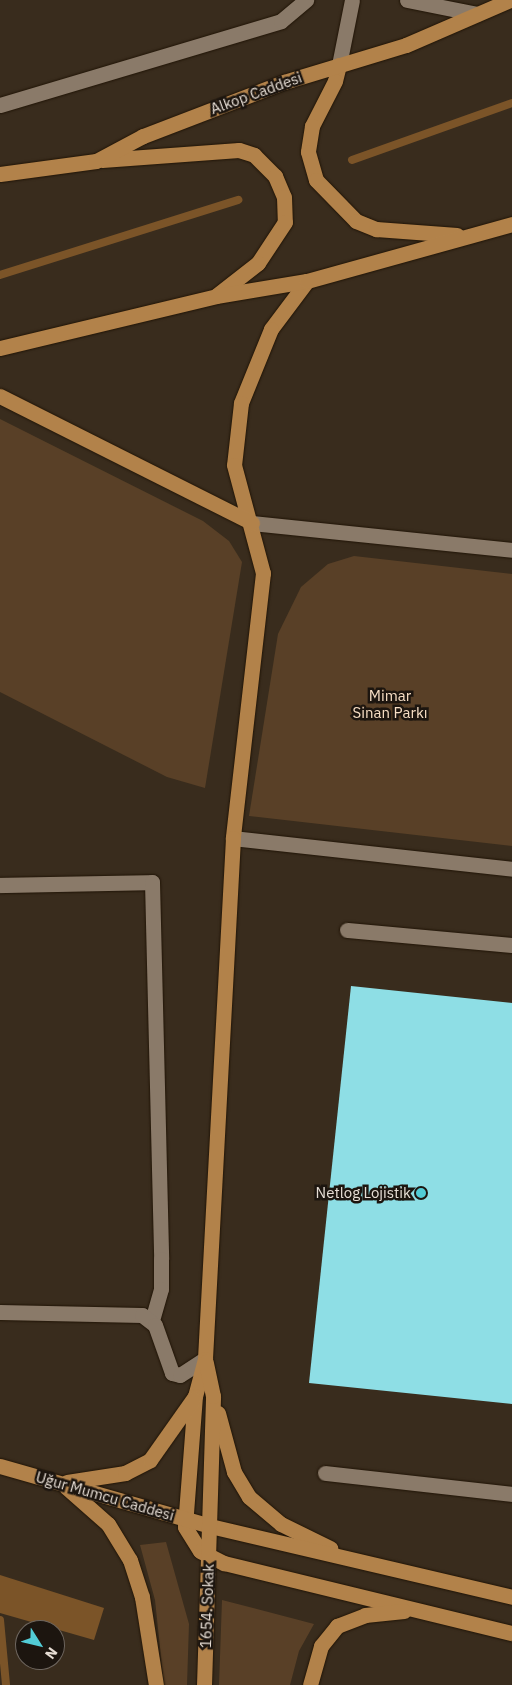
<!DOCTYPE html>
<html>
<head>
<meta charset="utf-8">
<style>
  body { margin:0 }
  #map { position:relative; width:512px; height:1685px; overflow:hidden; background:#392c1d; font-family:"IBM Plex Sans",sans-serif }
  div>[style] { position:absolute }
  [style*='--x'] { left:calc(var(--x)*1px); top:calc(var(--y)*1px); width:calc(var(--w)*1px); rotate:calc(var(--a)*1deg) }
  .green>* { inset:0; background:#594027 }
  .water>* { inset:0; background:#7b5428 }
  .stream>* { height:8px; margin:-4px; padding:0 4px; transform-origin:4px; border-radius:4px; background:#7b5428 }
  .building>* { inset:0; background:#8edee5 }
  .roads { filter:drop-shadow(0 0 1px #201406) drop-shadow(0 0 1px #201406) }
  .minor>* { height:15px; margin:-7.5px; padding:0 7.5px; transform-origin:7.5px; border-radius:7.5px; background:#8a7a69 }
  .major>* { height:15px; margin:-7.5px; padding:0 7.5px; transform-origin:7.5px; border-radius:7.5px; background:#b2824a }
  .dots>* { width:14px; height:14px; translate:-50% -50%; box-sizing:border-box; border:2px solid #1c150f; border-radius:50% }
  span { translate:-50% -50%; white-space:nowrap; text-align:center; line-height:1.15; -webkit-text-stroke:5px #1c150f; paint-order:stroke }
  .street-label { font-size:15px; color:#e7ded5 }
  .park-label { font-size:15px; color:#f8dfc5 }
  .poi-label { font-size:15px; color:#e7ded5 }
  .right { translate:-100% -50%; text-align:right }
  .north { position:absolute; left:15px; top:1620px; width:50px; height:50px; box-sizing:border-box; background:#1c150f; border:1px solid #6d655e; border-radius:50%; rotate:126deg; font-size:14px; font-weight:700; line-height:20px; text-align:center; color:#e7ded5 }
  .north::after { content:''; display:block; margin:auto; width:18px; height:22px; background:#52ccd6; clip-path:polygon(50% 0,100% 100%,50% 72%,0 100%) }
</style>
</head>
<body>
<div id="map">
  <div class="green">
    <div style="clip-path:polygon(0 419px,203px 521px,229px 541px,242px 562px,205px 788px,167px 777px,0 692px)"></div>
    <div style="clip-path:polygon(354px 556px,512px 574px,512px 846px,249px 816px,278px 634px,301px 587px,328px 564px)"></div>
    <div style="clip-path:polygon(166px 1542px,189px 1624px,187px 1685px,164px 1685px,155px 1600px,140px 1545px)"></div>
    <div style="clip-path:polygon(222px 1600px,314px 1624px,299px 1651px,290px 1685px,219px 1685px)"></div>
  </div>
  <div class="water">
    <div style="clip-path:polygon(0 1575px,104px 1608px,94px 1640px,0 1613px)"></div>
  </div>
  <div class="stream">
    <div style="--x:352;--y:160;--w:170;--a:-19.6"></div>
    <div style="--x:0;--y:275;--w:250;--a:-17.5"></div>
    <div style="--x:0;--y:1620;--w:65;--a:84.7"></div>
  </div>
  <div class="building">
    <div style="clip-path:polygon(351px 986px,512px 1003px,512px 1404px,309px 1383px)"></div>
  </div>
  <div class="roads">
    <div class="minor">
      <div style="--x:407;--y:0;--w:71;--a:11.3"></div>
      <div style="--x:339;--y:65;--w:66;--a:-78.7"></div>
      <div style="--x:0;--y:105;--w:293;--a:-16.6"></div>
      <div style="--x:281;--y:21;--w:33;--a:-40"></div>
      <div style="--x:252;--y:523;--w:261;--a:5.9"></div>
      <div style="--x:233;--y:838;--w:281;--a:6.3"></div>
      <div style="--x:0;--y:885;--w:152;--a:-1.1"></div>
      <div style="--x:152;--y:882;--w:377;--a:88.6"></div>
      <div style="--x:161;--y:1259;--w:30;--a:90"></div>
      <div style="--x:161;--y:1289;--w:33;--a:106"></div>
      <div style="--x:347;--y:930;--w:166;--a:5.2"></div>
      <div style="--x:0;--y:1312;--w:142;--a:1.2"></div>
      <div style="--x:142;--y:1315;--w:16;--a:38"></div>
      <div style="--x:155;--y:1325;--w:51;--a:70.5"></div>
      <div style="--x:172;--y:1373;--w:8;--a:14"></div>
      <div style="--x:180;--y:1375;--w:30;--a:-33"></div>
      <div style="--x:325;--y:1473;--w:188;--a:6.4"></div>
    </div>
    <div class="major">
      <div style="--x:339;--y:65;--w:16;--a:104"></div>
      <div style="--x:335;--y:81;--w:51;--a:117.1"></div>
      <div style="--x:312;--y:126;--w:26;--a:99"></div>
      <div style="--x:308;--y:152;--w:29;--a:74"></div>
      <div style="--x:316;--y:180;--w:57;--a:45.7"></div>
      <div style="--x:356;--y:221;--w:22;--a:22"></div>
      <div style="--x:376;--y:229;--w:81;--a:4.2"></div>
      <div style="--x:102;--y:160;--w:137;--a:-4.2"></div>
      <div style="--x:239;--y:150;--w:16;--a:18"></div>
      <div style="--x:254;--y:155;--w:30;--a:45"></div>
      <div style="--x:275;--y:176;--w:23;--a:67"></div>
      <div style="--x:284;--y:197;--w:25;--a:88"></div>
      <div style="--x:285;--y:222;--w:49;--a:123.4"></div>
      <div style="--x:258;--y:263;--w:52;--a:142"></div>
      <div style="--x:0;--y:174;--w:97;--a:-7.7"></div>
      <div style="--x:96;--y:161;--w:53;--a:-28"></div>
      <div style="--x:143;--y:136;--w:151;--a:-21"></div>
      <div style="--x:284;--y:82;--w:127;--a:-16.9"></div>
      <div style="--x:406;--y:45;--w:113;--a:-23.4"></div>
      <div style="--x:307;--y:281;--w:60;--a:126.9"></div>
      <div style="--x:271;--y:329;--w:80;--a:112.1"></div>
      <div style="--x:241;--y:403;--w:62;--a:96.4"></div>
      <div style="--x:234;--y:465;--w:112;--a:75"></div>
      <div style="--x:263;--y:573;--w:267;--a:96.5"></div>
      <div style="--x:233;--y:838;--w:522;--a:93.08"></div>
      <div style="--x:205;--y:1359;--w:38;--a:105"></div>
      <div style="--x:195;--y:1396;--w:131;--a:94.4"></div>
      <div style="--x:185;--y:1527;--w:28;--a:58"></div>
      <div style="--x:200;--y:1551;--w:27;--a:27"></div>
      <div style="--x:224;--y:1563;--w:296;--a:13.7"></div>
      <div style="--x:0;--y:348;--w:222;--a:-13.5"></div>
      <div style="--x:216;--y:296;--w:92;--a:-9.4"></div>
      <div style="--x:307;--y:281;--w:213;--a:-15.5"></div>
      <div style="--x:0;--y:396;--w:282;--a:26.7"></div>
      <div style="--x:218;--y:1413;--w:61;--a:74.8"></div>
      <div style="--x:234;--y:1472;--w:29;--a:59"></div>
      <div style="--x:249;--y:1497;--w:42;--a:40.2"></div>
      <div style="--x:281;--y:1524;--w:55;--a:26.1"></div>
      <div style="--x:0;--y:1466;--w:218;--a:15.9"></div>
      <div style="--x:210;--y:1526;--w:310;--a:13.2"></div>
      <div style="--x:67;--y:1482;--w:59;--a:-8.8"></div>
      <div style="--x:125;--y:1473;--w:28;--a:-27"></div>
      <div style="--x:150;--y:1460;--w:75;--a:-54.8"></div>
      <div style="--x:66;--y:1487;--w:56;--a:41.4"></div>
      <div style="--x:108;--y:1524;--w:42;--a:58.6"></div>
      <div style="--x:130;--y:1560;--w:39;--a:72"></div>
      <div style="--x:142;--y:1597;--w:89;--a:81"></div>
      <div style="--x:204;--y:1685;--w:289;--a:-88.2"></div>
      <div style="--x:213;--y:1396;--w:35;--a:-102"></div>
      <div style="--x:310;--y:1685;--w:41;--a:-74.2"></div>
      <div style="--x:321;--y:1646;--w:26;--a:-51"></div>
      <div style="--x:337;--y:1626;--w:30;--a:-21"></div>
      <div style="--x:365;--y:1615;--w:39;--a:-6"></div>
    </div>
  </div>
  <div class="dots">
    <div style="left:421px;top:1193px;background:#52ccd6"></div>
  </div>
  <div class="street-label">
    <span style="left:256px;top:93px;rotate:-20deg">Alkop Caddesi</span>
    <span style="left:105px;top:1496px;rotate:16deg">Uğur Mumcu Caddesi</span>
    <span style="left:207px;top:1606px;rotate:-88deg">1654. Sokak</span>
  </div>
  <div class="park-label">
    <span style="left:390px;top:704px">Mimar<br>Sinan Parkı</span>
  </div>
  <div class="poi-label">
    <span class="right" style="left:411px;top:1193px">Netlog Lojistik</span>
  </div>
  <div class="north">N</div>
</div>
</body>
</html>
